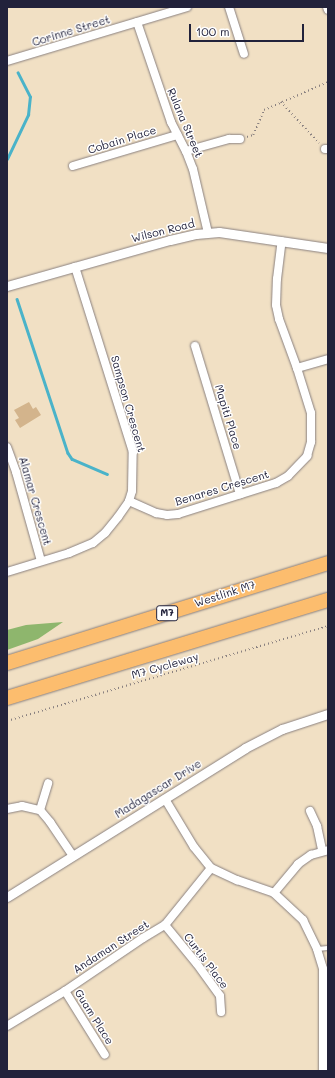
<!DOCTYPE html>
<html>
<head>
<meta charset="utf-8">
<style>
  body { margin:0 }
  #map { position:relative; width:335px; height:1078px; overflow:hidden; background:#f1e0c4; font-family:Mali,sans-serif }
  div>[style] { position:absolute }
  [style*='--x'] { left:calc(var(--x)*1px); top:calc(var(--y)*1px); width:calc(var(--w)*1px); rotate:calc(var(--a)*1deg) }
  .forest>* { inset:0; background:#8eb66d }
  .stream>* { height:2.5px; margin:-1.25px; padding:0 1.25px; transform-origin:1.25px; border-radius:1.25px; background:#4ab3c9 }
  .building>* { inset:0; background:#d3b48c }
  .path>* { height:1.5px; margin-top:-0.75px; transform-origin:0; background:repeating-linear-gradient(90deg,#8a8180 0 1px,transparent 0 4px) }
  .roads { filter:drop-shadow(0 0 1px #8a8180) drop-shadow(0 0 1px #8a8180) }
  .service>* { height:4px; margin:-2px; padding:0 2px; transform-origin:2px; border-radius:2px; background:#fff }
  .minor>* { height:8px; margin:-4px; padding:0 4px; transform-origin:4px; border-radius:4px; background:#fff }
  .tertiary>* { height:9px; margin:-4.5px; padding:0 4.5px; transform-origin:4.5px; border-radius:4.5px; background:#fff }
  .motorway>* { height:14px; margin:-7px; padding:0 7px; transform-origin:7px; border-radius:7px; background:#fcbd6e }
  span { translate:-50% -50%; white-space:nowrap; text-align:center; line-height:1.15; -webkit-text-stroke:3px #fff; paint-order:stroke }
  .shield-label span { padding:1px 3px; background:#fff; border:1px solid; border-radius:3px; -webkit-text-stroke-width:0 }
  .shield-label { font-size:10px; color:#22223b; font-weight:700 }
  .street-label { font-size:11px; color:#22223b }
  .frame { position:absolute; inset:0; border:8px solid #22223b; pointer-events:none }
  .scale { position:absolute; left:189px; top:24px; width:115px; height:18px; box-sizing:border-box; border:2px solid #22223b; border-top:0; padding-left:5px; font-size:12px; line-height:14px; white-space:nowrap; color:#22223b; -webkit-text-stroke:3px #fff; paint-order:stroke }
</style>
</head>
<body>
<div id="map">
  <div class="forest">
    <div style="clip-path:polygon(63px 622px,38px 639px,7px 650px,7px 630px,26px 625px)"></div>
  </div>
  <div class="stream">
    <div style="--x:7;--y:159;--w:49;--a:-64.5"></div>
    <div style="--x:28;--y:115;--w:18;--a:-84"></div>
    <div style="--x:30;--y:97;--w:27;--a:-117"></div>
    <div style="--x:17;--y:299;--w:162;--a:71.7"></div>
    <div style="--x:68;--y:453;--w:7;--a:56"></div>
    <div style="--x:72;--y:459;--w:38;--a:23"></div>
  </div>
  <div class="building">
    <div style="clip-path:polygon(29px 402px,33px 409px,36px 407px,41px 415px,20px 428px,15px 420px,19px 418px,14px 410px)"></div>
  </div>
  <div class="path">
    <div style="--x:281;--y:102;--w:56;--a:47.2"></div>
    <div style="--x:247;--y:137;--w:6;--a:-18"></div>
    <div style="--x:253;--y:135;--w:27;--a:-66"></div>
    <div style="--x:264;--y:110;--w:70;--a:-23.6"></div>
    <div style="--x:7;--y:721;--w:335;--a:-16.5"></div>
  </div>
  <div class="roads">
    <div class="service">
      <div style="--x:317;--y:949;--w:11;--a:-5"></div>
    </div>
    <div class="minor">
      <div style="--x:229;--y:7;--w:49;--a:72.3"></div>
      <div style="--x:327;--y:7;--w:3;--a:72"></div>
      <div style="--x:137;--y:22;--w:106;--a:71.2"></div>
      <div style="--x:171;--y:122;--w:33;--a:63"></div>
      <div style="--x:186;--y:151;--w:19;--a:69"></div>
      <div style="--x:193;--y:169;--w:66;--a:76.8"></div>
      <div style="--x:7;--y:61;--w:188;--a:-16.7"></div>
      <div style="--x:325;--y:149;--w:3;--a:0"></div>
      <div style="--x:186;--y:151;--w:45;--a:-15.6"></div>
      <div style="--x:229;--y:139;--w:11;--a:0"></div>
      <div style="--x:73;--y:166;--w:109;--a:-16.6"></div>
      <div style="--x:195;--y:346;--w:155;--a:73.1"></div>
      <div style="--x:297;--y:368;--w:32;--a:-16"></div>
      <div style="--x:7;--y:447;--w:27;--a:70"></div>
      <div style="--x:16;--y:472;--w:92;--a:74.3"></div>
      <div style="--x:129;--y:501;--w:30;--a:24"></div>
      <div style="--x:156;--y:513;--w:11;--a:10"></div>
      <div style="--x:167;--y:515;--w:11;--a:-5"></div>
      <div style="--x:178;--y:514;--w:103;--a:-17.6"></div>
      <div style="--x:276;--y:483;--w:14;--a:-30"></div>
      <div style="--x:288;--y:476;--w:28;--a:-46"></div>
      <div style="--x:307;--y:456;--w:15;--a:-74"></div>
      <div style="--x:311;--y:442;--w:29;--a:-90"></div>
      <div style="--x:311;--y:413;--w:47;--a:-107.3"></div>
      <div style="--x:297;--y:368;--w:52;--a:-110.2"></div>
      <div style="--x:279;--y:319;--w:14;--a:-102"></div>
      <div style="--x:276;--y:305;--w:26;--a:-88"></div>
      <div style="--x:277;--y:279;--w:38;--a:-83"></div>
      <div style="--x:7;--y:572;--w:65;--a:-17"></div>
      <div style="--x:69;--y:553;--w:26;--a:-23"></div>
      <div style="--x:93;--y:543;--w:16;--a:-40"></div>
      <div style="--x:105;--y:533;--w:21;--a:-51"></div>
      <div style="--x:118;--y:517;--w:19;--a:-55"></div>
      <div style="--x:129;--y:501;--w:10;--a:-73"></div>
      <div style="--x:132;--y:491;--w:39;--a:-89"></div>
      <div style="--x:133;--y:452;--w:194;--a:-107.4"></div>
      <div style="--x:165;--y:799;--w:56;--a:58.9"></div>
      <div style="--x:194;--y:847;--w:27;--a:51"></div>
      <div style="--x:211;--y:868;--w:29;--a:25"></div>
      <div style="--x:237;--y:880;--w:39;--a:19"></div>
      <div style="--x:274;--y:893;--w:40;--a:43"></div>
      <div style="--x:303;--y:920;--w:32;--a:64"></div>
      <div style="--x:317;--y:949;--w:21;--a:73"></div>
      <div style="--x:323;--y:969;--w:102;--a:90"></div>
      <div style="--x:7;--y:809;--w:15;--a:-11"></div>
      <div style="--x:22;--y:806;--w:18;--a:13"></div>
      <div style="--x:40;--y:810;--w:16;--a:50"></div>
      <div style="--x:50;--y:822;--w:41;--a:55.9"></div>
      <div style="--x:40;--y:810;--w:28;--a:-73"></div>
      <div style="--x:310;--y:811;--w:17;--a:65"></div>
      <div style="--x:317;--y:826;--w:25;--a:78"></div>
      <div style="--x:274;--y:893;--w:38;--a:-50"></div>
      <div style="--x:298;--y:864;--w:16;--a:-35"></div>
      <div style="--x:311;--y:855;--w:18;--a:-16"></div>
      <div style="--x:165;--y:925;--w:50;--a:50.6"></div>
      <div style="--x:197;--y:964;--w:39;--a:54"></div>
      <div style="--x:220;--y:996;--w:16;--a:86"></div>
      <div style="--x:65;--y:991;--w:75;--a:58"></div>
      <div style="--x:7;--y:1026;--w:68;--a:-31.1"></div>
      <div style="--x:65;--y:991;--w:94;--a:-34.2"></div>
      <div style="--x:143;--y:938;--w:26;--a:-31"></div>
      <div style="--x:165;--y:925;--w:73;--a:-51.1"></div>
    </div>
    <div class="tertiary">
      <div style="--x:7;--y:286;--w:169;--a:-15.8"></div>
      <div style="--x:170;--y:240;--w:27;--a:-13"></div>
      <div style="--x:196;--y:234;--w:23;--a:-5"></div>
      <div style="--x:219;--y:232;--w:110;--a:8.4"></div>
      <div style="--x:7;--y:897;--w:281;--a:-32"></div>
      <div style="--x:245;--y:748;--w:42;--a:-27.2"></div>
      <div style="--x:282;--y:729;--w:48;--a:-18.1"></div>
    </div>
    <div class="motorway">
      <div style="--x:7;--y:663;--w:336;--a:-17.3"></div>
      <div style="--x:7;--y:698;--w:336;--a:-17"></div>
    </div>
  </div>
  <div class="shield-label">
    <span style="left:167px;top:613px">M7</span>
  </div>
  <div class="street-label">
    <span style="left:71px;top:31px;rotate:-17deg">Corinne Street</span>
    <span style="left:185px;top:123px;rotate:67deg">Rulana Street</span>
    <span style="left:122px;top:140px;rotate:-17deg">Cobain Place</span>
    <span style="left:163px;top:231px;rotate:-14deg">Wilson Road</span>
    <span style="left:128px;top:404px;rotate:74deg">Sampson Crescent</span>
    <span style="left:228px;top:417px;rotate:73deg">Mapiti Place</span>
    <span style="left:222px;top:488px;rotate:-17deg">Benares Crescent</span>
    <span style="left:35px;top:501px;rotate:74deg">Alamar Crescent</span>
    <span style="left:225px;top:594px;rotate:-18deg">Westlink M7</span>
    <span style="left:165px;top:666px;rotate:-16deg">M7 Cycleway</span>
    <span style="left:158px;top:789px;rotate:-32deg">Madagascar Drive</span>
    <span style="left:111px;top:947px;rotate:-33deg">Andaman Street</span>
    <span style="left:206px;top:961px;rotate:53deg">Curtis Place</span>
    <span style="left:94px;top:1017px;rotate:58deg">Guam Place</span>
  </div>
  <div class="frame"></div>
  <div class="scale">100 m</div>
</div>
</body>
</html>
